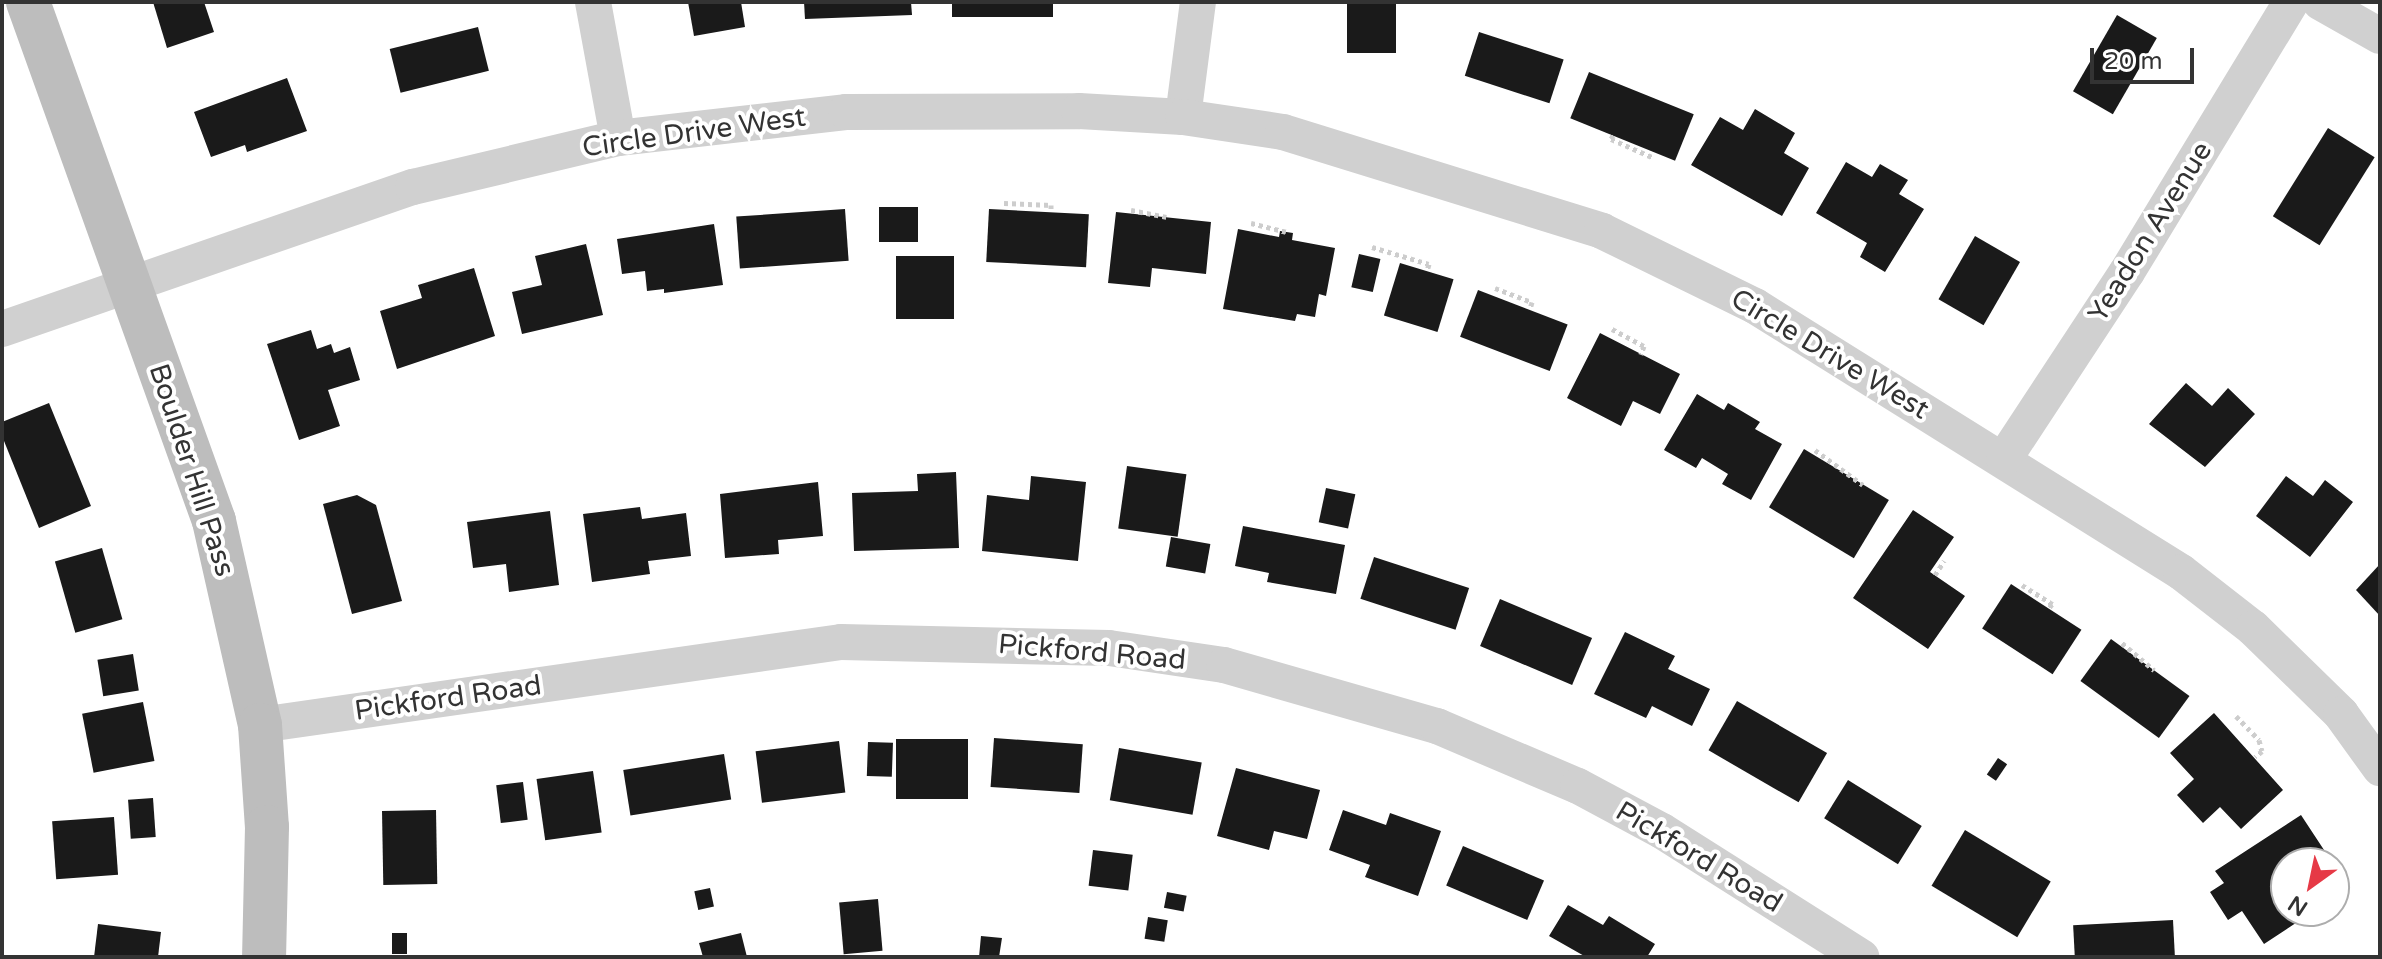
<!DOCTYPE html>
<html>
<head>
<meta charset="utf-8">
<style>
  body { margin:0 }
  #map { position:relative; width:2382px; height:959px; overflow:hidden; background:#fff; font-family:"Varela Round",sans-serif }
  div>[style] { position:absolute }
  [style*='--x'] { left:calc(var(--x)*1px); top:calc(var(--y)*1px); width:calc(var(--w)*1px); rotate:calc(var(--a)*1deg) }
  .building>* { inset:0; background:#1a1a1a; transform-origin:0 0 }
  .path>* { height:5px; margin-top:-2.5px; transform-origin:0; background:repeating-linear-gradient(90deg,#cdcdcd 0 4px,transparent 0 8px) }
  .street>* { height:36px; margin:-18px; padding:0 18px; transform-origin:18px; border-radius:18px; background:#d0d0d0 }
  .secondary>* { height:44px; margin:-22px; padding:0 22px; transform-origin:22px; border-radius:22px; background:#bdbdbd }
  span { translate:-50% -50%; white-space:nowrap; text-align:center; line-height:1.15; -webkit-text-stroke:8px #fff; paint-order:stroke }
  .street-label { font-size:28px; color:#333 }
  .frame { position:absolute; inset:0; border:4px solid #333; pointer-events:none }
  .north { position:absolute; left:2270px; top:847px; width:80px; height:80px; box-sizing:border-box; background:#fff; border:2px solid #adadad; border-radius:50%; rotate:213deg; font-size:22px; font-weight:700; line-height:32px; text-align:center; color:#333 }
  .north::after { content:''; display:block; margin:auto; width:28px; height:36px; background:#e63946; clip-path:polygon(50% 0,100% 100%,50% 72%,0 100%) }
  .scale { position:absolute; left:2090px; top:48px; width:104px; height:36px; box-sizing:border-box; border:4px solid #333; border-top:0; padding-left:10px; font-size:24px; line-height:28px; white-space:nowrap; color:#333; -webkit-text-stroke:6px #fff; paint-order:stroke }
</style>
</head>
<body>
<div id="map">
  <div class="building">
    <div style="clip-path:polygon(153px 2px,204px 2px,214px 32px,167px 48px)"></div>
    <div style="clip-path:polygon(688px 2px,741px 2px,745px 27px,694px 36px)"></div>
    <div style="clip-path:polygon(804px 2px,911px 2px,912px 15px,805px 19px)"></div>
    <div style="left:952px;top:2px;width:101px;height:15px"></div>
    <div style="left:1347px;top:2px;width:49px;height:51px"></div>
    <div style="left:2117px;top:15px;width:46px;height:88px;rotate:30deg"></div>
    <div style="left:478px;top:27px;width:45px;height:91px;rotate:76deg"></div>
    <div style="left:1479px;top:32px;width:89px;height:46px;rotate:18deg"></div>
    <div style="left:1589px;top:72px;width:113px;height:50px;rotate:22deg"></div>
    <div style="clip-path:polygon(287px 78px,307px 131px,247px 152px,245px 145px,211px 157px,194px 112px)"></div>
    <div style="clip-path:polygon(1755px 109px,1795px 133px,1784px 153px,1809px 168px,1782px 216px,1691px 165px,1720px 117px,1743px 130px)"></div>
    <div style="left:2328px;top:128px;width:55px;height:104px;rotate:32deg"></div>
    <div style="clip-path:polygon(1846px 162px,1872px 177px,1880px 164px,1908px 180px,1899px 194px,1924px 209px,1885px 272px,1860px 257px,1867px 243px,1816px 213px)"></div>
    <div style="left:879px;top:207px;width:39px;height:35px"></div>
    <div style="left:845px;top:209px;width:52px;height:109px;rotate:86deg"></div>
    <div style="left:989px;top:209px;width:100px;height:53px;rotate:3deg"></div>
    <div style="clip-path:polygon(1116px 212px,1211px 222px,1206px 274px,1152px 268px,1150px 287px,1108px 283px)"></div>
    <div style="clip-path:polygon(714px 224px,723px 285px,664px 293px,664px 289px,647px 291px,645px 271px,622px 274px,617px 239px)"></div>
    <div style="clip-path:polygon(1238px 229px,1279px 237px,1280px 231px,1293px 233px,1292px 240px,1335px 248px,1326px 296px,1319px 294px,1315px 317px,1297px 314px,1295px 321px,1223px 309px)"></div>
    <div style="left:1975px;top:236px;width:52px;height:73px;rotate:30deg"></div>
    <div style="clip-path:polygon(586px 244px,603px 315px,522px 334px,512px 292px,542px 285px,535px 256px)"></div>
    <div style="left:1359px;top:254px;width:22px;height:34px;rotate:13deg"></div>
    <div style="left:896px;top:256px;width:58px;height:63px"></div>
    <div style="left:1400px;top:263px;width:56px;height:55px;rotate:17deg"></div>
    <div style="clip-path:polygon(474px 268px,495px 336px,397px 369px,380px 311px,422px 298px,418px 285px)"></div>
    <div style="left:1478px;top:290px;width:96px;height:50px;rotate:21deg"></div>
    <div style="clip-path:polygon(311px 330px,317px 349px,331px 344px,334px 353px,350px 347px,360px 380px,328px 390px,340px 426px,299px 440px,267px 344px)"></div>
    <div style="clip-path:polygon(1600px 333px,1680px 374px,1660px 414px,1633px 401px,1621px 426px,1567px 398px)"></div>
    <div style="clip-path:polygon(2186px 383px,2212px 406px,2228px 388px,2255px 414px,2205px 467px,2149px 424px)"></div>
    <div style="clip-path:polygon(1697px 394px,1724px 410px,1728px 403px,1760px 422px,1755px 429px,1782px 444px,1751px 500px,1722px 484px,1728px 474px,1702px 458px,1696px 468px,1664px 450px)"></div>
    <div style="clip-path:polygon(49px 403px,91px 506px,39px 528px,2px 436px,2px 422px)"></div>
    <div style="left:1804px;top:449px;width:99px;height:68px;rotate:31deg"></div>
    <div style="left:1127px;top:466px;width:60px;height:63px;rotate:8deg"></div>
    <div style="clip-path:polygon(956px 472px,959px 548px,854px 551px,852px 493px,918px 491px,917px 474px)"></div>
    <div style="clip-path:polygon(1031px 476px,1086px 482px,1078px 561px,982px 551px,987px 495px,1029px 500px)"></div>
    <div style="clip-path:polygon(2286px 476px,2313px 496px,2325px 480px,2353px 502px,2310px 557px,2256px 516px)"></div>
    <div style="clip-path:polygon(818px 482px,823px 536px,778px 540px,779px 554px,725px 558px,720px 494px)"></div>
    <div style="left:1326px;top:488px;width:30px;height:35px;rotate:12deg"></div>
    <div style="clip-path:polygon(357px 495px,376px 505px,402px 601px,352px 614px,323px 504px)"></div>
    <div style="clip-path:polygon(640px 507px,642px 519px,686px 513px,691px 556px,648px 561px,650px 574px,592px 582px,583px 514px)"></div>
    <div style="clip-path:polygon(1913px 510px,1954px 537px,1930px 572px,1965px 596px,1928px 649px,1853px 598px)"></div>
    <div style="clip-path:polygon(550px 511px,559px 585px,509px 592px,506px 564px,473px 568px,467px 522px)"></div>
    <div style="clip-path:polygon(1243px 526px,1345px 545px,1336px 594px,1267px 582px,1269px 573px,1235px 566px)"></div>
    <div style="left:1171px;top:537px;width:40px;height:30px;rotate:10deg"></div>
    <div style="left:102px;top:548px;width:74px;height:49px;rotate:74deg"></div>
    <div style="left:1374px;top:557px;width:100px;height:44px;rotate:18deg"></div>
    <div style="clip-path:polygon(2380px 564px,2380px 616px,2356px 590px)"></div>
    <div style="left:2011px;top:584px;width:84px;height:53px;rotate:33deg"></div>
    <div style="left:1500px;top:599px;width:100px;height:51px;rotate:23deg"></div>
    <div style="clip-path:polygon(1625px 632px,1675px 656px,1668px 669px,1710px 689px,1692px 726px,1652px 706px,1646px 718px,1594px 694px)"></div>
    <div style="left:2111px;top:639px;width:97px;height:52px;rotate:36deg"></div>
    <div style="left:133px;top:654px;width:37px;height:36px;rotate:81deg"></div>
    <div style="left:1737px;top:701px;width:104px;height:57px;rotate:30deg"></div>
    <div style="left:143px;top:702px;width:60px;height:62px;rotate:79deg"></div>
    <div style="clip-path:polygon(2214px 713px,2283px 790px,2241px 829px,2220px 807px,2203px 823px,2177px 795px,2194px 779px,2170px 753px)"></div>
    <div style="left:994px;top:738px;width:89px;height:49px;rotate:4deg"></div>
    <div style="left:896px;top:739px;width:72px;height:60px"></div>
    <div style="left:839px;top:741px;width:52px;height:84px;rotate:83deg"></div>
    <div style="left:868px;top:742px;width:25px;height:34px;rotate:2deg"></div>
    <div style="left:1119px;top:748px;width:84px;height:53px;rotate:10deg"></div>
    <div style="left:724px;top:754px;width:46px;height:102px;rotate:81deg"></div>
    <div style="left:1998px;top:758px;width:11px;height:20px;rotate:34deg"></div>
    <div style="clip-path:polygon(1236px 768px,1320px 790px,1307px 839px,1274px 831px,1269px 850px,1217px 836px)"></div>
    <div style="left:593px;top:771px;width:62px;height:57px;rotate:82deg"></div>
    <div style="left:1848px;top:780px;width:87px;height:45px;rotate:32deg"></div>
    <div style="left:523px;top:782px;width:38px;height:27px;rotate:83deg"></div>
    <div style="left:153px;top:798px;width:39px;height:25px;rotate:86deg"></div>
    <div style="left:436px;top:810px;width:74px;height:54px;rotate:89deg"></div>
    <div style="clip-path:polygon(1343px 810px,1386px 825px,1390px 813px,1441px 831px,1418px 896px,1365px 877px,1370px 865px,1329px 850px)"></div>
    <div style="clip-path:polygon(2301px 815px,2326px 853px,2311px 863px,2286px 863px,2286px 911px,2314px 911px,2264px 944px,2242px 911px,2228px 920px,2210px 892px,2224px 883px,2215px 871px)"></div>
    <div style="left:114px;top:817px;width:58px;height:62px;rotate:86deg"></div>
    <div style="left:1965px;top:830px;width:100px;height:65px;rotate:31deg"></div>
    <div style="left:1463px;top:846px;width:88px;height:43px;rotate:23deg"></div>
    <div style="left:1093px;top:850px;width:40px;height:36px;rotate:7deg"></div>
    <div style="left:710px;top:888px;width:19px;height:16px;rotate:78deg"></div>
    <div style="left:1167px;top:892px;width:20px;height:16px;rotate:11deg"></div>
    <div style="left:878px;top:899px;width:52px;height:39px;rotate:85deg"></div>
    <div style="clip-path:polygon(1568px 905px,1603px 925px,1609px 916px,1655px 944px,1647px 957px,1586px 957px,1549px 936px)"></div>
    <div style="left:1148px;top:917px;width:20px;height:22px;rotate:9deg"></div>
    <div style="left:2173px;top:920px;width:37px;height:100px;rotate:87deg"></div>
    <div style="clip-path:polygon(98px 924px,161px 932px,158px 957px,94px 957px)"></div>
    <div style="left:392px;top:933px;width:15px;height:21px"></div>
    <div style="clip-path:polygon(741px 933px,747px 957px,703px 957px,699px 943px)"></div>
    <div style="clip-path:polygon(981px 936px,1002px 938px,999px 957px,979px 957px)"></div>
  </div>
  <div class="path">
    <div style="--x:1613;--y:135;--w:4;--a:117"></div>
    <div style="--x:1611;--y:139;--w:45;--a:23.7"></div>
    <div style="--x:1004;--y:203;--w:47;--a:2.4"></div>
    <div style="--x:1051;--y:205;--w:7;--a:90"></div>
    <div style="--x:1131;--y:210;--w:36;--a:11"></div>
    <div style="--x:1251;--y:223;--w:36;--a:14"></div>
    <div style="--x:1372;--y:247;--w:59;--a:16.6"></div>
    <div style="--x:1429;--y:264;--w:7;--a:106"></div>
    <div style="--x:1495;--y:288;--w:40;--a:21"></div>
    <div style="--x:1532;--y:302;--w:7;--a:106"></div>
    <div style="--x:1612;--y:329;--w:36;--a:28"></div>
    <div style="--x:1644;--y:346;--w:9;--a:111"></div>
    <div style="--x:1815;--y:450;--w:59;--a:36.1"></div>
    <div style="--x:1935;--y:575;--w:17;--a:-57"></div>
    <div style="--x:2022;--y:585;--w:36;--a:32"></div>
    <div style="--x:2052;--y:604;--w:5;--a:127"></div>
    <div style="--x:2122;--y:643;--w:42;--a:40.2"></div>
    <div style="--x:2236;--y:716;--w:33;--a:46"></div>
    <div style="--x:2259;--y:740;--w:11;--a:75"></div>
    <div style="--x:2262;--y:751;--w:9;--a:139"></div>
  </div>
  <div class="street">
    <div style="--x:593;--y:2;--w:138;--a:79.6"></div>
    <div style="--x:2320;--y:2;--w:69;--a:29.5"></div>
    <div style="--x:1183;--y:117;--w:116;--a:-82.6"></div>
    <div style="--x:2;--y:329;--w:435;--a:-19.1"></div>
    <div style="--x:413;--y:187;--w:211;--a:-13.4"></div>
    <div style="--x:618;--y:138;--w:229;--a:-6.5"></div>
    <div style="--x:846;--y:112;--w:233;--a:-0.2"></div>
    <div style="--x:1079;--y:111;--w:104;--a:3.3"></div>
    <div style="--x:1183;--y:117;--w:101;--a:8.5"></div>
    <div style="--x:1283;--y:132;--w:334;--a:17.2"></div>
    <div style="--x:1602;--y:231;--w:170;--a:26.1"></div>
    <div style="--x:1755;--y:306;--w:502;--a:31.98"></div>
    <div style="--x:2181;--y:572;--w:91;--a:37.9"></div>
    <div style="--x:2253;--y:628;--w:123;--a:44.3"></div>
    <div style="--x:2341;--y:714;--w:67;--a:54.2"></div>
    <div style="--x:2004;--y:459;--w:224;--a:-56.7"></div>
    <div style="--x:2127;--y:272;--w:316;--a:-58.7"></div>
    <div style="--x:260;--y:725;--w:587;--a:-8.13"></div>
    <div style="--x:841;--y:642;--w:268;--a:1.3"></div>
    <div style="--x:1109;--y:648;--w:116;--a:8.4"></div>
    <div style="--x:1224;--y:665;--w:222;--a:16"></div>
    <div style="--x:1437;--y:726;--w:153;--a:23.1"></div>
    <div style="--x:1578;--y:786;--w:95;--a:28.2"></div>
    <div style="--x:1662;--y:831;--w:236;--a:32.3"></div>
  </div>
  <div class="secondary">
    <div style="--x:28;--y:2;--w:551;--a:70.28"></div>
    <div style="--x:214;--y:521;--w:209;--a:77.3"></div>
    <div style="--x:260;--y:725;--w:102;--a:86.1"></div>
    <div style="--x:267;--y:827;--w:130;--a:91.3"></div>
  </div>
  <div class="street-label">
    <span style="left:694px;top:132px;rotate:-8deg">Circle Drive West</span>
    <span style="left:2150px;top:232px;rotate:-58deg">Yeadon Avenue</span>
    <span style="left:1830px;top:354px;rotate:31deg">Circle Drive West</span>
    <span style="left:192px;top:470px;rotate:72deg">Boulder Hill Pass</span>
    <span style="left:1092px;top:652px;rotate:5deg">Pickford Road</span>
    <span style="left:448px;top:698px;rotate:-8deg">Pickford Road</span>
    <span style="left:1699px;top:857px;rotate:31deg">Pickford Road</span>
  </div>
  <div class="frame"></div>
  <div class="north">N</div>
  <div class="scale">20 m</div>
</div>
</body>
</html>
